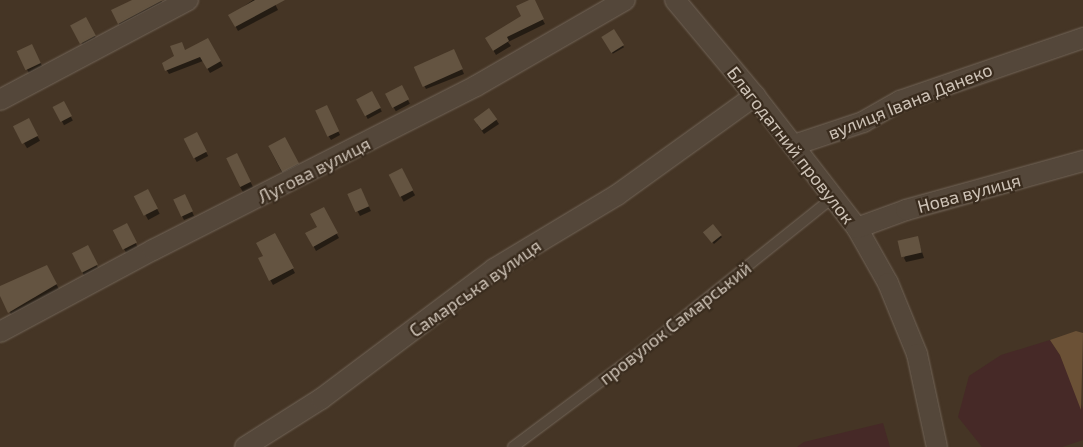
<!DOCTYPE html>
<html>
<head>
<meta charset="utf-8">
<style>
  body { margin:0 }
  #map { position:relative; width:1083px; height:447px; overflow:hidden; background:#453525; font-family:"Exo 2",sans-serif }
  div>[style] { position:absolute }
  [style*='--x'] { left:calc(var(--x)*1px); top:calc(var(--y)*1px); width:calc(var(--w)*1px); rotate:calc(var(--a)*1deg) }
  .green>* { inset:0; background:#462927 }
  .water>* { inset:0; background:#6b5136 }
  .shadow>* { inset:0; background:#0007; transform-origin:0 0 }
  .building>* { inset:0; background:#645441; transform-origin:0 0 }
  .roads { filter:drop-shadow(0 0 1px #726558) drop-shadow(0 0 1px #726558) }
  .lane>* { height:10px; margin:-5px; padding:0 5px; transform-origin:5px; border-radius:5px; background:#54473a }
  .street>* { height:20px; margin:-10px; padding:0 10px; transform-origin:10px; border-radius:10px; background:#54473a }
  span { translate:-50% -50%; white-space:nowrap; text-align:center; line-height:1.15; -webkit-text-stroke:4.5px #3a2c1e; paint-order:stroke }
  .street-label { font-size:18px; color:#cec3b7 }
</style>
</head>
<body>
<div id="map">
  <div class="green">
    <div style="clip-path:polygon(1050px 340px,1060px 355px,1083px 409px,1083px 440px,1062px 447px,982px 447px,958px 417px,969px 376px,1001px 355px)"></div>
    <div style="clip-path:polygon(883px 423px,890px 447px,797px 447px,804px 442px)"></div>
  </div>
  <div class="water">
    <div style="clip-path:polygon(1076px 331px,1083px 333px,1081px 410px,1060px 355px,1050px 340px)"></div>
  </div>
  <div class="shadow">
    <div style="clip-path:polygon(135px 0,161px 0,164px 5px,121px 28px,113px 11px)"></div>
    <div style="clip-path:polygon(253px 0,273px 0,278px 10px,238px 31px,230px 16px)"></div>
    <div style="clip-path:polygon(532px 0,545px 24px,508px 42px,511px 46px,496px 55px,486px 38px,522px 17px)"></div>
    <div style="left:85px;top:18px;width:25px;height:15px;rotate:61deg"></div>
    <div style="left:614px;top:30px;width:20px;height:13px;rotate:60deg"></div>
    <div style="clip-path:polygon(208px 39px,223px 66px,210px 73px,203px 61px,169px 74px,163px 64px)"></div>
    <div style="left:31px;top:45px;width:26px;height:15px;rotate:62deg"></div>
    <div style="clip-path:polygon(456px 55px,464px 74px,426px 89px,415px 67px)"></div>
    <div style="left:401px;top:87px;width:19px;height:16px;rotate:62deg"></div>
    <div style="left:372px;top:93px;width:21px;height:16px;rotate:62deg"></div>
    <div style="left:63px;top:102px;width:21px;height:10px;rotate:62deg"></div>
    <div style="clip-path:polygon(489px 109px,499px 124px,484px 134px,477px 124px)"></div>
    <div style="clip-path:polygon(329px 111px,340px 135px,331px 140px,328px 135px)"></div>
    <div style="left:28px;top:120px;width:24px;height:15px;rotate:60deg"></div>
    <div style="left:196px;top:133px;width:26px;height:13px;rotate:62deg"></div>
    <div style="left:285px;top:139px;width:33px;height:18px;rotate:63deg"></div>
    <div style="clip-path:polygon(239px 159px,253px 187px,243px 192px,240px 187px)"></div>
    <div style="left:401px;top:170px;width:29px;height:13px;rotate:61deg"></div>
    <div style="left:147px;top:190px;width:27px;height:13px;rotate:62deg"></div>
    <div style="clip-path:polygon(363px 194px,371px 211px,360px 216px,349px 195px)"></div>
    <div style="clip-path:polygon(187px 200px,194px 216px,184px 220px,182px 216px)"></div>
    <div style="clip-path:polygon(323px 209px,339px 238px,316px 251px,307px 234px,319px 227px)"></div>
    <div style="left:126px;top:224px;width:27px;height:13px;rotate:63deg"></div>
    <div style="clip-path:polygon(275px 235px,295px 273px,273px 285px,259px 259px,264px 256px)"></div>
    <div style="clip-path:polygon(706px 235px,721px 236px,722px 237px,714px 244px)"></div>
    <div style="clip-path:polygon(917px 237px,924px 258px,906px 262px,904px 258px)"></div>
    <div style="left:87px;top:247px;width:26px;height:16px;rotate:62deg"></div>
    <div style="clip-path:polygon(46px 266px,59px 289px,12px 317px,0 288px)"></div>
  </div>
  <div class="building">
    <div style="clip-path:polygon(132px 0,163px 0,118px 24px,111px 10px)"></div>
    <div style="clip-path:polygon(255px 0,285px 0,235px 27px,228px 15px)"></div>
    <div style="clip-path:polygon(529px 0,535px 0,544px 19px,507px 37px,509px 41px,493px 51px,485px 38px,521px 16px,516px 6px)"></div>
    <div style="left:86px;top:17px;width:21px;height:18px;rotate:62deg"></div>
    <div style="left:614px;top:29px;width:19px;height:15px;rotate:58deg"></div>
    <div style="clip-path:polygon(208px 38px,221px 61px,207px 69px,200px 57px,165px 71px,162px 63px,174px 56px,170px 46px,182px 42px,185px 50px)"></div>
    <div style="left:32px;top:44px;width:21px;height:17px;rotate:65deg"></div>
    <div style="left:454px;top:49px;width:22px;height:44px;rotate:66deg"></div>
    <div style="left:402px;top:85px;width:16px;height:19px;rotate:63deg"></div>
    <div style="left:372px;top:91px;width:19px;height:18px;rotate:62deg"></div>
    <div style="left:64px;top:101px;width:17px;height:13px;rotate:62deg"></div>
    <div style="left:327px;top:105px;width:29px;height:13px;rotate:65deg"></div>
    <div style="left:489px;top:108px;width:14px;height:19px;rotate:54deg"></div>
    <div style="left:29px;top:118px;width:20px;height:18px;rotate:63deg"></div>
    <div style="left:197px;top:132px;width:22px;height:15px;rotate:63deg"></div>
    <div style="left:285px;top:137px;width:30px;height:19px;rotate:62deg"></div>
    <div style="left:237px;top:153px;width:32px;height:12px;rotate:64deg"></div>
    <div style="left:402px;top:168px;width:25px;height:15px;rotate:63deg"></div>
    <div style="left:361px;top:188px;width:20px;height:15px;rotate:66deg"></div>
    <div style="left:148px;top:189px;width:22px;height:16px;rotate:63deg"></div>
    <div style="left:185px;top:194px;width:19px;height:13px;rotate:65deg"></div>
    <div style="clip-path:polygon(324px 207px,338px 233px,313px 247px,305px 233px,317px 227px,310px 214px)"></div>
    <div style="left:127px;top:223px;width:22px;height:16px;rotate:63deg"></div>
    <div style="left:713px;top:224px;width:14px;height:13px;rotate:51deg"></div>
    <div style="clip-path:polygon(275px 233px,294px 268px,269px 281px,258px 258px,263px 256px,256px 243px)"></div>
    <div style="left:918px;top:236px;width:17px;height:21px;rotate:77deg"></div>
    <div style="left:88px;top:245px;width:22px;height:18px;rotate:63deg"></div>
    <div style="clip-path:polygon(47px 265px,57px 284px,8px 313px,0 296px,0 286px)"></div>
  </div>
  <div class="roads">
    <div class="lane">
      <div style="--x:513;--y:447;--w:159;--a:-36.8"></div>
      <div style="--x:640;--y:352;--w:250;--a:-38.7"></div>
    </div>
    <div class="street">
      <div style="--x:675;--y:0;--w:125;--a:50.2"></div>
      <div style="--x:755;--y:96;--w:167;--a:52.3"></div>
      <div style="--x:857;--y:228;--w:63;--a:60.6"></div>
      <div style="--x:888;--y:283;--w:77;--a:67.8"></div>
      <div style="--x:917;--y:354;--w:95;--a:77.9"></div>
      <div style="--x:0;--y:100;--w:213;--a:-28"></div>
      <div style="--x:794;--y:145;--w:73;--a:-18.4"></div>
      <div style="--x:863;--y:122;--w:43;--a:-29.6"></div>
      <div style="--x:900;--y:101;--w:194;--a:-19"></div>
      <div style="--x:857;--y:228;--w:52;--a:-20.2"></div>
      <div style="--x:906;--y:210;--w:184;--a:-15.5"></div>
      <div style="--x:0;--y:332;--w:174;--a:-28.2"></div>
      <div style="--x:153;--y:250;--w:362;--a:-26.9"></div>
      <div style="--x:476;--y:86;--w:172;--a:-30"></div>
      <div style="--x:245;--y:447;--w:90;--a:-32.3"></div>
      <div style="--x:321;--y:399;--w:216;--a:-36.9"></div>
      <div style="--x:494;--y:269;--w:144;--a:-31"></div>
      <div style="--x:617;--y:195;--w:170;--a:-35.7"></div>
    </div>
  </div>
  <div class="street-label">
    <span style="left:910px;top:101px;rotate:-22deg">вулиця Івана Данеко</span>
    <span style="left:791px;top:145px;rotate:52deg">Благодатний провулок</span>
    <span style="left:314px;top:170px;rotate:-27deg">Лугова вулиця</span>
    <span style="left:969px;top:193px;rotate:-15deg">Нова вулиця</span>
    <span style="left:475px;top:288px;rotate:-35deg">Самарська вулиця</span>
    <span style="left:675px;top:323px;rotate:-38deg">провулок Самарський</span>
  </div>
</div>
</body>
</html>
